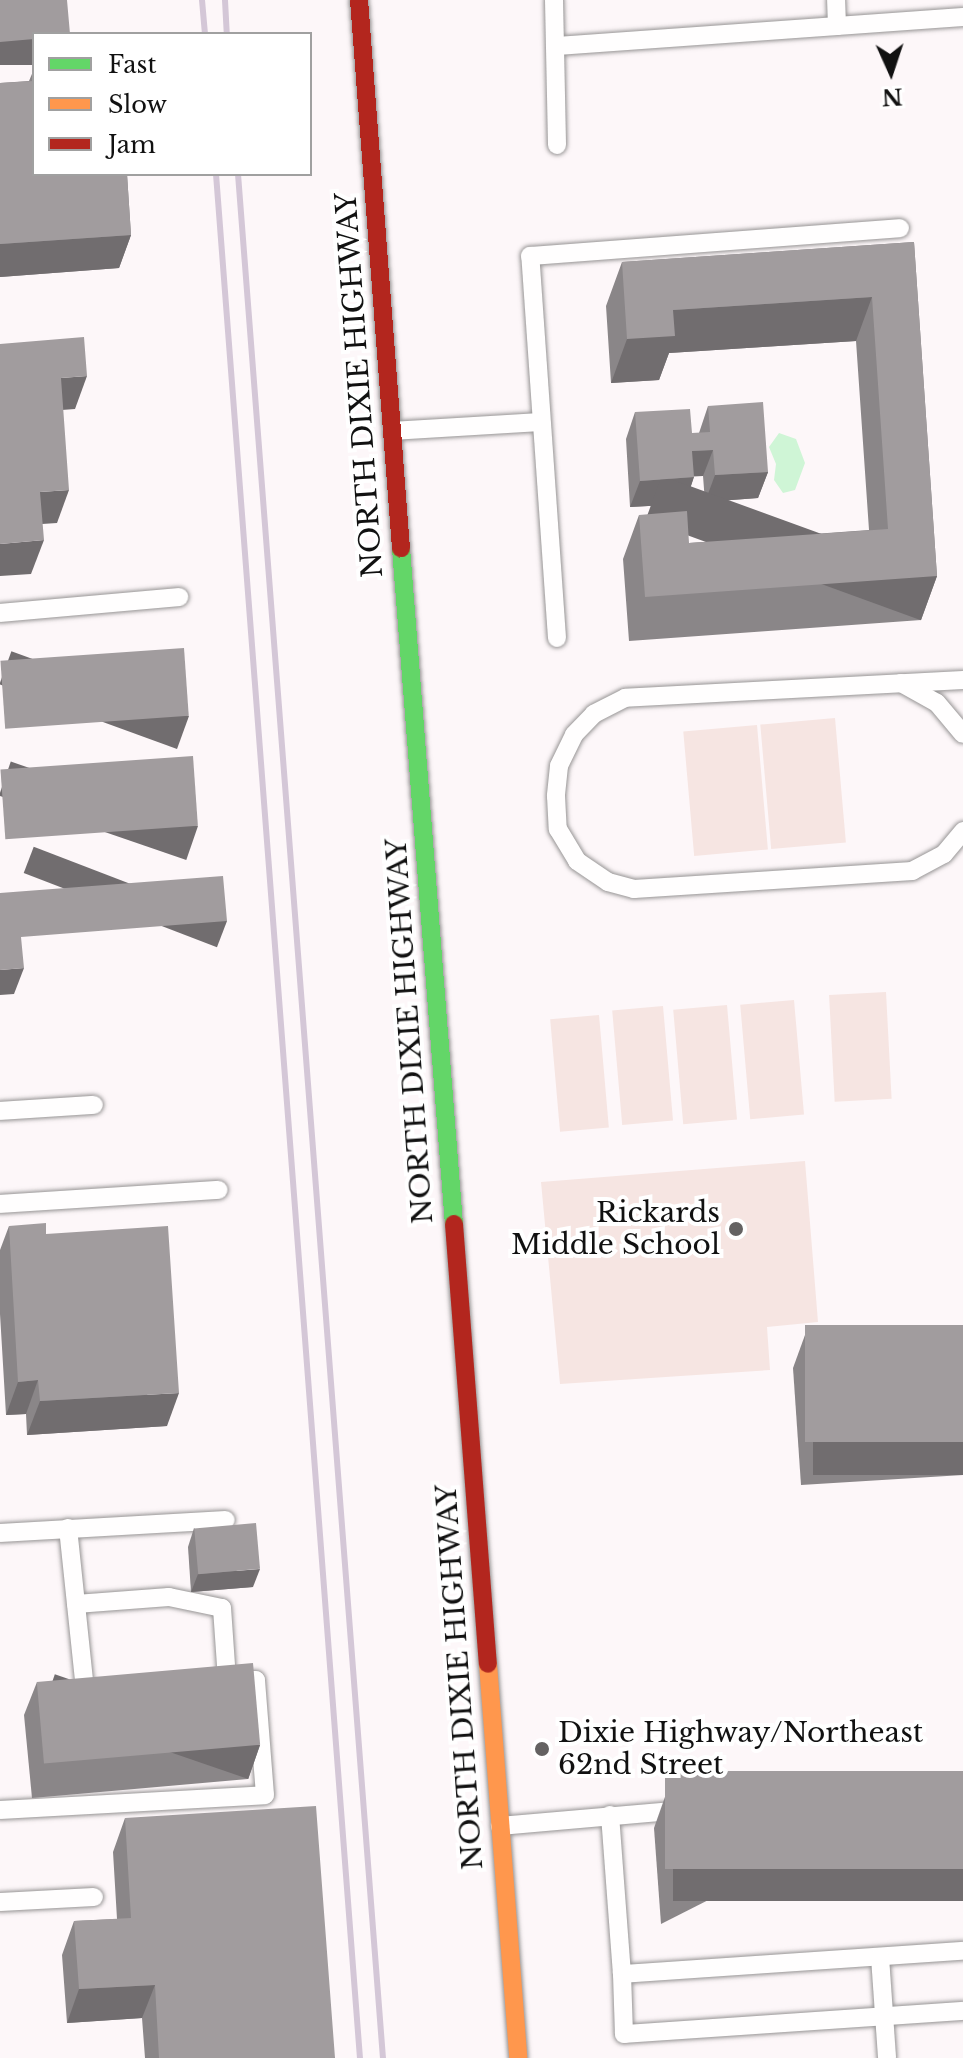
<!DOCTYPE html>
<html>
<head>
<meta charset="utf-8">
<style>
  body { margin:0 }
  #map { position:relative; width:963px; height:2058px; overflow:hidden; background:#fdf7f9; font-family:"Libre Baskerville",serif }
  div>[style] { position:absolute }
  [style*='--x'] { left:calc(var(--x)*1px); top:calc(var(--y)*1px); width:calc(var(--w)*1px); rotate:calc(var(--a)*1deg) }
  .pitch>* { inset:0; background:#f6e5e2; transform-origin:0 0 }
  .water>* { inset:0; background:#cff5d6 }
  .roads { filter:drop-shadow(0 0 2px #979595) drop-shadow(0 0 2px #979595) }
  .lane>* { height:18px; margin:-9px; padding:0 9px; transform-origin:9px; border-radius:9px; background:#fffefe }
  .fast>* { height:18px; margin:-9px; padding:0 9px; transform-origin:9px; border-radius:9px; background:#63d668 }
  .slow>* { height:18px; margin:-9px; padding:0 9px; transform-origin:9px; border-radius:9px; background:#ff974d }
  .jam>* { height:18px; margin:-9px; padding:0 9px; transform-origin:9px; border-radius:9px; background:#b3261e }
  .rail>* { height:6px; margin:-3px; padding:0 3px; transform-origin:3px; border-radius:3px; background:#d4c7d7 }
  .wall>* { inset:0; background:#8a8688 }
  .shaded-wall>* { inset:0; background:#716d6f; transform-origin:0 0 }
  .building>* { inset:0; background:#a19c9e; transform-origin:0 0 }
  .dots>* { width:22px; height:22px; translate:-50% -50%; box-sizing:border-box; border:4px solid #fff; border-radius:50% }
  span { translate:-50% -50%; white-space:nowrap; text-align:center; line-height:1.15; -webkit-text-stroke:8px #fff; paint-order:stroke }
  .street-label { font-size:28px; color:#111 }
  .poi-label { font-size:28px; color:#111 }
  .right { translate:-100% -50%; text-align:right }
  .left { translate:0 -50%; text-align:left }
  .legend { position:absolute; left:32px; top:32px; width:280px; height:144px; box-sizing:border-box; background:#fff; border:2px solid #a0a0a0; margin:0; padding:10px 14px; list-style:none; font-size:24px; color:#111 }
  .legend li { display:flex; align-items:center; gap:16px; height:40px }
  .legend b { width:40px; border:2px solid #a0a0a0 }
  .north { position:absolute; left:851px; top:32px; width:80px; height:80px; -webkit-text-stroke:6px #fff; paint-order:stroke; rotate:177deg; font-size:22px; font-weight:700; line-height:32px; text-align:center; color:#111 }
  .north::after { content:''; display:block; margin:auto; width:28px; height:36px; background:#111; clip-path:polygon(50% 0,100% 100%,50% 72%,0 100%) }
</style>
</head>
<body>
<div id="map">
  <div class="pitch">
    <div style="left:835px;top:718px;width:125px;height:75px;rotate:85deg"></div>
    <div style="left:757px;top:725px;width:125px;height:74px;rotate:85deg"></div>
    <div style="left:886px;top:992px;width:107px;height:57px;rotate:87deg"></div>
    <div style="left:794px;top:1000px;width:115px;height:54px;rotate:85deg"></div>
    <div style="left:727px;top:1005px;width:115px;height:54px;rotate:85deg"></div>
    <div style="left:663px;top:1006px;width:115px;height:51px;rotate:85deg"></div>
    <div style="left:599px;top:1015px;width:113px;height:49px;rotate:85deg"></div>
    <div style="clip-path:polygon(805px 1161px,818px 1322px,767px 1327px,770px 1370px,560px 1384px,541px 1182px)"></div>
  </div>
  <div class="water">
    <div style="clip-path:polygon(779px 433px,796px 439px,805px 463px,795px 490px,783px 493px,774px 480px,776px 464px,769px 447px)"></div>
  </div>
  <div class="roads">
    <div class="lane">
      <div style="--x:554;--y:0;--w:145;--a:88.8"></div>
      <div style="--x:837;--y:26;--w:126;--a:-4.1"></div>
      <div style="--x:557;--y:46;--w:281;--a:-4.1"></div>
      <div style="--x:837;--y:26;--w:26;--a:-92"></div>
      <div style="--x:392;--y:431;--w:148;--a:-3.5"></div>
      <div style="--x:0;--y:613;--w:180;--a:-5.1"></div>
      <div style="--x:557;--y:638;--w:383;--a:-94"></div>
      <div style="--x:530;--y:256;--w:371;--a:-4.3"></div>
      <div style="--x:963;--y:680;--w:338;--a:177"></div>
      <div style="--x:625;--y:698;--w:35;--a:153"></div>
      <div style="--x:594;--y:714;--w:29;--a:134"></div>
      <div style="--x:574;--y:735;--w:34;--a:116"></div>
      <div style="--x:559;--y:766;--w:30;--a:96"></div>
      <div style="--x:556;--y:796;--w:33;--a:87"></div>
      <div style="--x:558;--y:829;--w:37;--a:59"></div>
      <div style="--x:577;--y:861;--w:37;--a:34"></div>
      <div style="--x:608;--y:882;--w:27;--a:15"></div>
      <div style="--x:634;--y:889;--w:279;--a:-3.7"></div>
      <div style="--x:912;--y:871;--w:36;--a:-28"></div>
      <div style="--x:944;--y:854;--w:30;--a:-50"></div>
      <div style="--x:901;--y:683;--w:41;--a:29.1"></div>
      <div style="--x:937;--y:703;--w:40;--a:50"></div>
      <div style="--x:0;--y:1111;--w:94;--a:-3.7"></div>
      <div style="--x:0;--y:1204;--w:219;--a:-3.7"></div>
      <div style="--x:68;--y:1528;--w:163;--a:84"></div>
      <div style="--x:85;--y:1690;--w:10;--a:0"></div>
      <div style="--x:0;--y:1533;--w:226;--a:-3.3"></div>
      <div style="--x:76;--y:1604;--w:93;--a:-4.3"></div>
      <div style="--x:169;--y:1597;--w:54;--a:11.7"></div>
      <div style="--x:222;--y:1608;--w:72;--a:86"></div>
      <div style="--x:227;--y:1680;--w:7;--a:180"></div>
      <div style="--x:0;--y:1810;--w:265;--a:-3.2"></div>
      <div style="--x:265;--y:1795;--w:115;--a:-94.5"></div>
      <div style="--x:256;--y:1680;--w:24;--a:180"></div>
      <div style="--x:610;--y:1815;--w:159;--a:85.7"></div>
      <div style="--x:622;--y:1974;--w:342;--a:-3.9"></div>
      <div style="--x:500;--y:1826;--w:185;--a:-5"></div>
      <div style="--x:0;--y:1902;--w:94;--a:-3"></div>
      <div style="--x:880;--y:1957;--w:101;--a:86"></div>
      <div style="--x:622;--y:1974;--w:60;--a:88.1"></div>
      <div style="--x:624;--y:2034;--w:340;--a:-3.9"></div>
    </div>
    <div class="fast">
      <div style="--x:401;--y:548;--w:678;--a:85.52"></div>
    </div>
    <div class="slow">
      <div style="--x:488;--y:1664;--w:395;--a:85.6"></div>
    </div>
    <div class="jam">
      <div style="--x:359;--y:0;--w:550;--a:85.62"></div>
      <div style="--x:454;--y:1224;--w:441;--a:85.6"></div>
    </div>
  </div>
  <div class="rail">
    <div style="--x:202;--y:0;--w:34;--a:85"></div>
    <div style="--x:225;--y:0;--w:34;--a:87"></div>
    <div style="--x:216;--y:174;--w:1889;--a:85.63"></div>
    <div style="--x:238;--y:174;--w:1890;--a:85.6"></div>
  </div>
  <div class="wall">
    <div style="clip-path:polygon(34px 69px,34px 174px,127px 174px,131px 235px,119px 268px,0 277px,0 83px,29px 81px)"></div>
    <div style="clip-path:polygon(914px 242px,937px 576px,921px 620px,629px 641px,623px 559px,639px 515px,689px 543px,869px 530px,856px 341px,669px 353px,659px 380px,611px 383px,606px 306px,622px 262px)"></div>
    <div style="clip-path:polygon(708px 406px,768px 472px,758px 498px,705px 502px,703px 476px,694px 476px,685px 504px,630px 507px,626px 439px,635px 412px,692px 433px,699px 433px)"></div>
    <div style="clip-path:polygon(9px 1226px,46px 1234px,167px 1426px,27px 1435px,26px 1414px,6px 1415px,0 1314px,0 1250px)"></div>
    <div style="clip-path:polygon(963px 1325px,963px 1475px,801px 1485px,793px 1368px,805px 1335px)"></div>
    <div style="clip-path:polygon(194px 1528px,253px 1587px,191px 1592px,188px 1547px)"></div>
    <div style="clip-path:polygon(37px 1682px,260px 1745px,248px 1779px,32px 1798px,24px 1715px)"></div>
    <div style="clip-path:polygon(963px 1771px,661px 1924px,654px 1828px,666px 1794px)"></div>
    <div style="clip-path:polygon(125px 1818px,335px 2058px,145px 2058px,142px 2018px,67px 2023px,62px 1955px,74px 1921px,117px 1919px,113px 1852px)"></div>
  </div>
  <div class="shaded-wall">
    <div style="left:34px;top:39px;width:26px;height:34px;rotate:90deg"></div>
    <div style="clip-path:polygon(131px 235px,119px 268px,0 277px,0 244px)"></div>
    <div style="clip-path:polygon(872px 297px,856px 341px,669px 353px,659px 380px,611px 383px,627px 339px,673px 310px)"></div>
    <div style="clip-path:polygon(87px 376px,75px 409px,48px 411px,61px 378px)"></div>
    <div style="clip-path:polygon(713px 450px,703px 476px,683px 477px,692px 451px)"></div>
    <div style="clip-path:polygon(768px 472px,758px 498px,705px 502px,715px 475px)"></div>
    <div style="clip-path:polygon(694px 477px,685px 504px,630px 507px,640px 481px)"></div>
    <div style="clip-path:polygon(69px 490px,57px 523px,27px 525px,40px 492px)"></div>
    <div style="clip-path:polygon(44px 540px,31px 574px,0 576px,0 544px)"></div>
    <div style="left:937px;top:576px;width:47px;height:293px;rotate:110deg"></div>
    <div style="left:189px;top:716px;width:35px;height:189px;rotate:110deg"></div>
    <div style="left:198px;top:826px;width:36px;height:198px;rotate:109deg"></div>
    <div style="left:227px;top:921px;width:28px;height:207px;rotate:111deg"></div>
    <div style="clip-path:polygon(24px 968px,14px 994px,0 995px,0 970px)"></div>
    <div style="clip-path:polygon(38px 1380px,26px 1414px,6px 1415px,18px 1382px)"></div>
    <div style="clip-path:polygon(179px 1393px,167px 1426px,27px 1435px,40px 1401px)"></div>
    <div style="left:963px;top:1442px;width:33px;height:150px;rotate:90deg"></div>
    <div style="clip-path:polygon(260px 1569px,253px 1587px,191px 1592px,198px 1574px)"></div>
    <div style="left:260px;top:1745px;width:36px;height:217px;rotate:109deg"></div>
    <div style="left:963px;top:1869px;width:32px;height:290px;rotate:90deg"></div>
    <div style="clip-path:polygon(155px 1985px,142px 2018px,67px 2023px,79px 1989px)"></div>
  </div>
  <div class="building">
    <div style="clip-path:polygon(0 0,67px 0,70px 34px,34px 34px,34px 39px,0 42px)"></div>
    <div style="clip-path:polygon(34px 81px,34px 174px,127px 174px,131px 235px,0 244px,0 83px)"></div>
    <div style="clip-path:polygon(914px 242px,937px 576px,645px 597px,639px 515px,687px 511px,689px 543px,888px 529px,872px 297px,673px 310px,675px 336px,627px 339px,622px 262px)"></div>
    <div style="clip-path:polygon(84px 337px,87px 376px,61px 378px,69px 490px,40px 492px,44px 540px,0 544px,0 344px)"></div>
    <div style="clip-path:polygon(763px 402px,768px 472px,715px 475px,713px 450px,692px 451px,694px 477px,640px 481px,635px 412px,690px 409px,692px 433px,710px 432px,708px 406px)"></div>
    <div style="left:184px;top:648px;width:68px;height:184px;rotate:86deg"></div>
    <div style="left:193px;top:756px;width:70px;height:193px;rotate:86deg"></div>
    <div style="clip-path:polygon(223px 876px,227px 921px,21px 937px,24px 968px,0 970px,0 893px)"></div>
    <div style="clip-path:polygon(46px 1223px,46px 1234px,168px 1226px,179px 1393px,40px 1401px,38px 1380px,18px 1382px,9px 1226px)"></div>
    <div style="left:963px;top:1325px;width:117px;height:158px;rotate:90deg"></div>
    <div style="left:256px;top:1523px;width:46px;height:62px;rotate:85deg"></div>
    <div style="left:253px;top:1663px;width:82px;height:217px;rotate:85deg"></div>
    <div style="left:963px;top:1771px;width:98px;height:298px;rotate:90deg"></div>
    <div style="clip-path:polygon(316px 1806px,335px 2058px,159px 2058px,155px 1985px,79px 1989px,74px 1921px,131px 1918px,125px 1818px)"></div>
  </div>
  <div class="dots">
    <div style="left:736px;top:1229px;background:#646262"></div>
    <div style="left:542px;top:1749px;background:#646262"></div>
  </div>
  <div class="street-label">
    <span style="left:360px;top:385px;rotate:-94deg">NORTH DIXIE HIGHWAY</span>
    <span style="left:410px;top:1031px;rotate:-94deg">NORTH DIXIE HIGHWAY</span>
    <span style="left:460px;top:1677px;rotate:-94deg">NORTH DIXIE HIGHWAY</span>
  </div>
  <div class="poi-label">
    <span class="right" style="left:720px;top:1229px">Rickards<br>Middle School</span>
    <span class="left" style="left:558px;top:1749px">Dixie Highway/Northeast<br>62nd Street</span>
  </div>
  <ul class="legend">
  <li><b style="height:10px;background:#63d668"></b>Fast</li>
  <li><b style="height:10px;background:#ff974d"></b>Slow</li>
  <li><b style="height:10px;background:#b3261e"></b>Jam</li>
  </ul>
  <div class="north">N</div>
</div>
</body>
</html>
